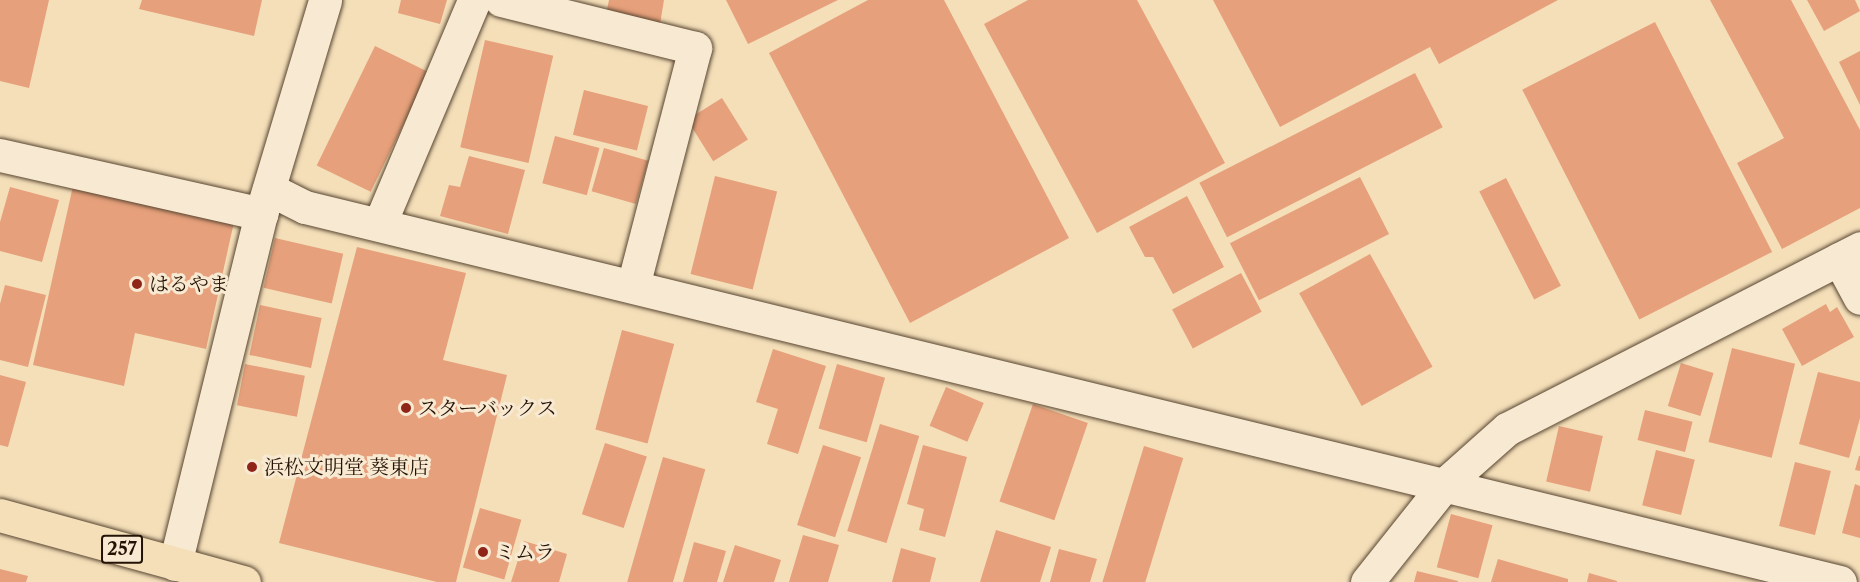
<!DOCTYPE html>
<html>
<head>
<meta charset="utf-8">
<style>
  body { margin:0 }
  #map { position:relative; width:1860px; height:582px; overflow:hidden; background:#f4dfb9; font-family:"Libre Caslon Text","Noto Serif JP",serif }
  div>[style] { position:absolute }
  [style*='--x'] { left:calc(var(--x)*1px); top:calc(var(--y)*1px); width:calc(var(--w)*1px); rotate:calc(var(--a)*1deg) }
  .building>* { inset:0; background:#e6a07b; transform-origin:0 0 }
  .roads { filter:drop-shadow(0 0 2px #584531) drop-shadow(0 0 2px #584531) }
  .minor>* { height:33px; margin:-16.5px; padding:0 16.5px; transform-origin:16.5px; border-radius:16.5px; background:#f8ead2 }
  .highway>* { height:33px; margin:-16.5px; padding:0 16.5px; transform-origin:16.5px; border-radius:16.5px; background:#f4dfb9 }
  .dots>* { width:16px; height:16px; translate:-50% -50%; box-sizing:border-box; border:3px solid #f8ead2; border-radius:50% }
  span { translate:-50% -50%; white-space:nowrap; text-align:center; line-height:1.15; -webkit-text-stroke:6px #f8ead2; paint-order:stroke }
  .shield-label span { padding:2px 4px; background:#f8ead2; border:2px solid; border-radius:4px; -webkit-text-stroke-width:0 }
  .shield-label { font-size:18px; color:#241204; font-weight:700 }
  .poi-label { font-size:20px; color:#241204 }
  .left { translate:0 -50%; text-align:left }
</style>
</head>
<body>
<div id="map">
  <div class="building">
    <div style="clip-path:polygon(0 0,49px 0,29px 88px,0 81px)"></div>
    <div style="clip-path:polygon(142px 0,262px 0,254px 36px,139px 9px)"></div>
    <div style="clip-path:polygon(401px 0,447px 0,440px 24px,398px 13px)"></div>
    <div style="clip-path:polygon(609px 0,664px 0,660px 24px,606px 14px)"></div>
    <div style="clip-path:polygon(726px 0,838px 0,748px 44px)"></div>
    <div style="clip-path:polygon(868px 0,944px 0,1069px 238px,910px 323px,769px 53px)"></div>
    <div style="clip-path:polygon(1028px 0,1137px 0,1225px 163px,1097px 233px,984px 24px)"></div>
    <div style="clip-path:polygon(1213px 0,1558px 0,1439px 64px,1430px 47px,1280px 127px)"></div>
    <div style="clip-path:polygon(1710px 0,1791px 0,1860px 130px,1860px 208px,1782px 249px,1737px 163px,1784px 138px)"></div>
    <div style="clip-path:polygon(1807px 0,1855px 0,1860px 11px,1824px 31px)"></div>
    <div style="left:1655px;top:22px;width:258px;height:149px;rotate:63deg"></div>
    <div style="left:485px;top:40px;width:70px;height:110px;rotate:13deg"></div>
    <div style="left:375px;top:46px;width:60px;height:133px;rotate:26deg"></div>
    <div style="clip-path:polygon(1860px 51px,1860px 105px,1839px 62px)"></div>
    <div style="left:1415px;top:73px;width:61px;height:242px;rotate:63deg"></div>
    <div style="left:584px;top:90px;width:66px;height:46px;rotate:14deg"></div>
    <div style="left:722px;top:98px;width:49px;height:41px;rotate:58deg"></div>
    <div style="left:555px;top:136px;width:46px;height:49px;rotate:15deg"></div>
    <div style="left:604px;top:148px;width:46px;height:45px;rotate:16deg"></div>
    <div style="clip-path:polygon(469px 156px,525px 170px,508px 234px,440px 216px,449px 185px,460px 187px)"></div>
    <div style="left:715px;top:176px;width:64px;height:101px;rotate:14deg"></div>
    <div style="left:1360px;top:177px;width:64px;height:146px;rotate:63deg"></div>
    <div style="left:1506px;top:178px;width:121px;height:30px;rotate:63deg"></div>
    <div style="clip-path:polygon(73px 186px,234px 222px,206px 349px,135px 333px,124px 386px,33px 365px)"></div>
    <div style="clip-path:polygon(10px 187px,59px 200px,42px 262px,0 251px,0 222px)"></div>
    <div style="clip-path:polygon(1187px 196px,1224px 267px,1173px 294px,1153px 257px,1145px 257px,1129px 227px)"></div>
    <div style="left:275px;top:238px;width:70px;height:51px;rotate:13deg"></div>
    <div style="clip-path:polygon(357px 247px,466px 273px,443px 360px,507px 375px,456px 582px,437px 582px,279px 543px)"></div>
    <div style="left:1370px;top:254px;width:129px;height:81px;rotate:61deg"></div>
    <div style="left:1241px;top:273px;width:44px;height:78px;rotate:62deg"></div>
    <div style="clip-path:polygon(5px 285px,46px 295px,28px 367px,0 360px,0 304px)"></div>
    <div style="clip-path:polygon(1826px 304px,1830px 312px,1837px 307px,1854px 337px,1802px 366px,1782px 329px)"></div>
    <div style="left:260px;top:305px;width:63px;height:51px;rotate:12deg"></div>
    <div style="left:622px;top:330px;width:54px;height:103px;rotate:15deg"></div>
    <div style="left:1732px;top:348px;width:65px;height:97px;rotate:14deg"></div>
    <div style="clip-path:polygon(773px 349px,826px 366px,798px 454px,767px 444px,778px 409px,756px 402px)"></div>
    <div style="left:1681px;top:363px;width:34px;height:45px;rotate:17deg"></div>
    <div style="left:245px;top:364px;width:61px;height:42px;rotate:11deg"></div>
    <div style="left:837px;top:364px;width:50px;height:67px;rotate:16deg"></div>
    <div style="clip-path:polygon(1818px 372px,1860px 382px,1860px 418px,1849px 458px,1799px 444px)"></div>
    <div style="clip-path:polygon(0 375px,26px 382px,8px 447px,0 445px)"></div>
    <div style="left:946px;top:387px;width:41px;height:42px;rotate:23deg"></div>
    <div style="left:1033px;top:404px;width:58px;height:103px;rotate:19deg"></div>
    <div style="left:1645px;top:410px;width:49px;height:31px;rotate:14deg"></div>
    <div style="left:880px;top:424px;width:41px;height:112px;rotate:17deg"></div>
    <div style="left:1559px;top:426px;width:45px;height:57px;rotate:13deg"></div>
    <div style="left:605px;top:443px;width:44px;height:75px;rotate:18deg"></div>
    <div style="left:823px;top:445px;width:40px;height:84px;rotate:18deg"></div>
    <div style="clip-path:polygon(923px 445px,967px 457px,945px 537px,919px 530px,924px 509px,907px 504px)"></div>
    <div style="left:1144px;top:446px;width:41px;height:143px;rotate:17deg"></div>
    <div style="left:1656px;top:450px;width:40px;height:57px;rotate:14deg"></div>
    <div style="clip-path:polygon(1859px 456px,1860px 456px,1860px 471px,1855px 470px)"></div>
    <div style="left:663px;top:457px;width:44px;height:130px;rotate:16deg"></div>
    <div style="left:1795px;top:462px;width:37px;height:66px;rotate:14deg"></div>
    <div style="clip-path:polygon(1855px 484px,1860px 486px,1860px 538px,1842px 533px)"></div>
    <div style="left:480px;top:508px;width:43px;height:62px;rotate:16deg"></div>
    <div style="left:1451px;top:514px;width:43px;height:55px;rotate:15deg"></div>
    <div style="clip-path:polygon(996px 530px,1051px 547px,1040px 582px,980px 582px)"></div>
    <div style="clip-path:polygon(803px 535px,839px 545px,828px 582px,789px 582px)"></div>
    <div style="clip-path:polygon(524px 541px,567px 554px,559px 582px,511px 582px)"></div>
    <div style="clip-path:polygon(694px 542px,726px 551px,717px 582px,683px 582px)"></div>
    <div style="clip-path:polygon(735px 545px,781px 560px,774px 582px,723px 582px)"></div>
    <div style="clip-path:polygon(901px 548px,936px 558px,930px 582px,892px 582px)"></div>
    <div style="clip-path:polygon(1059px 549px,1097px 559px,1090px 582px,1050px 582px)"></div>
    <div style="clip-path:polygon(1498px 559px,1568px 579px,1568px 582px,1491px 582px)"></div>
    <div style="clip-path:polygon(0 569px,28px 576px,26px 582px,0 582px)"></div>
    <div style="clip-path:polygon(1417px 571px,1458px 581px,1458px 582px,1414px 582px)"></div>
    <div style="clip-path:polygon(1589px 573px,1617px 581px,1617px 582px,1587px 582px)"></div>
  </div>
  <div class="roads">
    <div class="minor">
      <div style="--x:501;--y:0;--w:200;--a:13.9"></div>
      <div style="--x:695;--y:48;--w:246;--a:104.6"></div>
      <div style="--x:0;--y:155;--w:268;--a:12.7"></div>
      <div style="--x:269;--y:189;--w:40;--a:26.6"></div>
      <div style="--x:305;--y:207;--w:1580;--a:13.73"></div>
      <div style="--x:380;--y:223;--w:242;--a:-67.1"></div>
      <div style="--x:1839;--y:259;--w:44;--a:61.7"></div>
      <div style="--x:175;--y:564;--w:360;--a:-76.2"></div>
      <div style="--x:261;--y:214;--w:223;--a:-73.3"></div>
      <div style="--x:1367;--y:582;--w:125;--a:-51.5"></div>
      <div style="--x:1445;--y:484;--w:83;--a:-41.6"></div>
      <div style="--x:1507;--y:429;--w:397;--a:-27.1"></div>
    </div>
    <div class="highway">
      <div style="--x:0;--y:515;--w:253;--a:15.4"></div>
    </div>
  </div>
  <div class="dots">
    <div style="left:137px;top:284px;background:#8f2418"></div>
    <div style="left:406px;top:408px;background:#8f2418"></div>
    <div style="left:252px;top:467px;background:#8f2418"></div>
    <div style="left:483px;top:552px;background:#8f2418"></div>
  </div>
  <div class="shield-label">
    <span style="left:122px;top:549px">257</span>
  </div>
  <div class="poi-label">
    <span class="left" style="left:149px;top:284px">はるやま</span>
    <span class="left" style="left:418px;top:408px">スターバックス</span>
    <span class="left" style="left:264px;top:467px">浜松文明堂 葵東店</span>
    <span class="left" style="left:495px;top:552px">ミムラ</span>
  </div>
</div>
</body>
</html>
